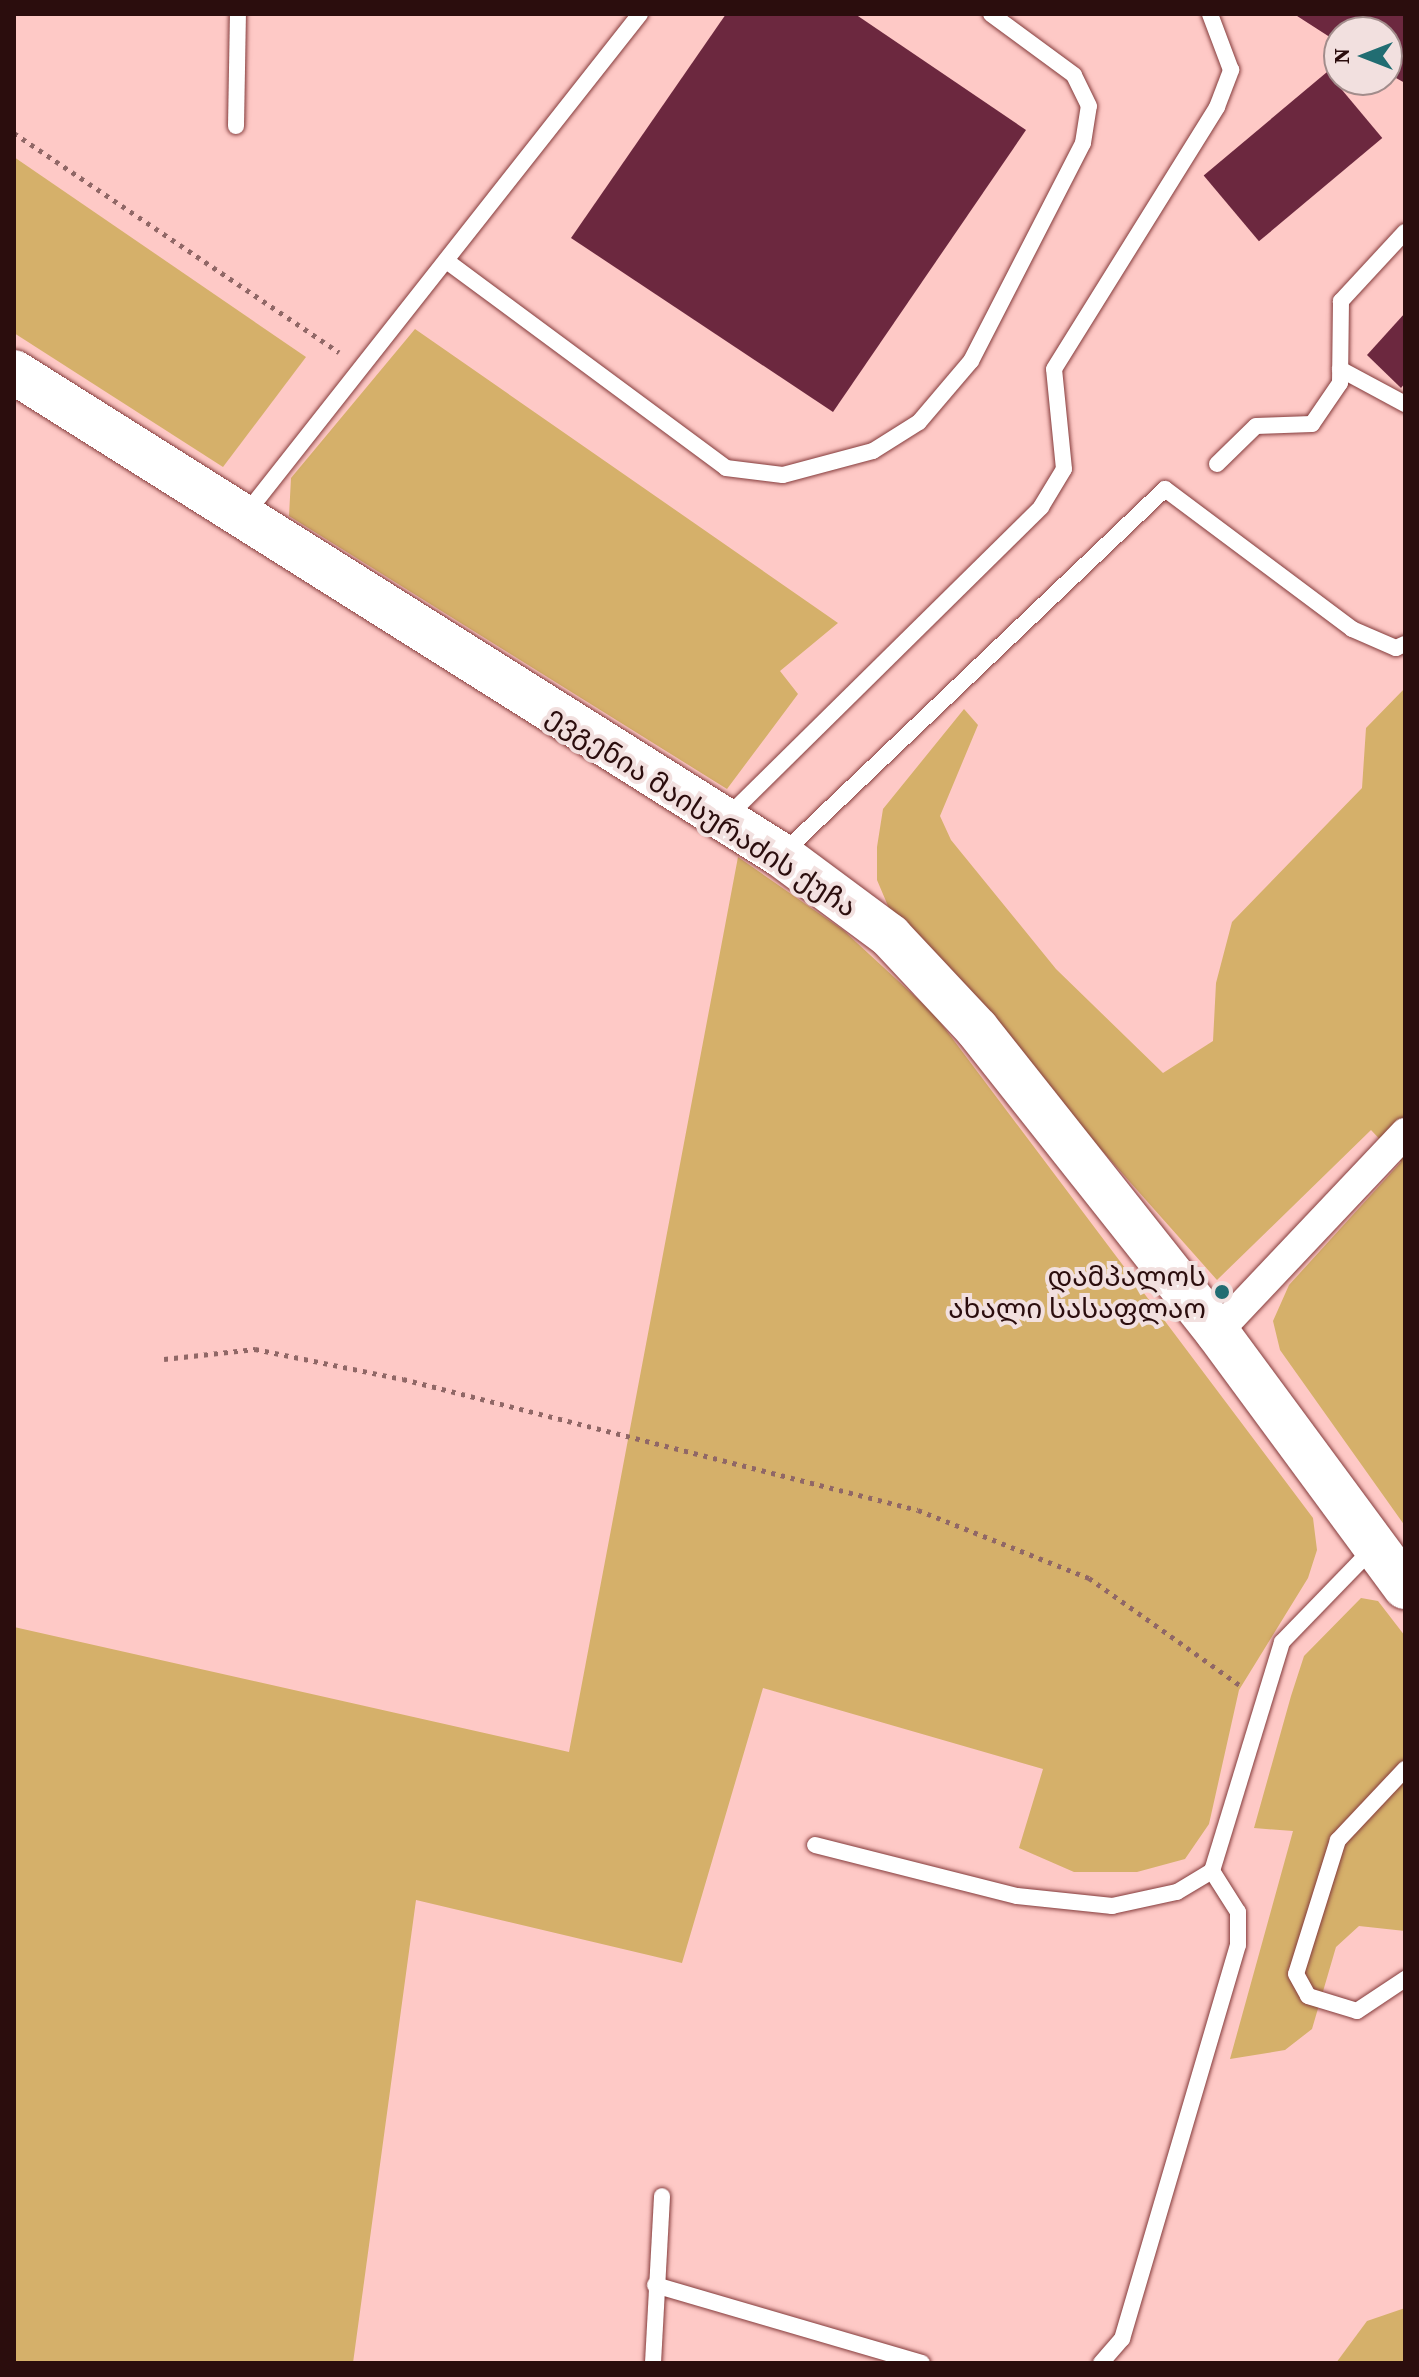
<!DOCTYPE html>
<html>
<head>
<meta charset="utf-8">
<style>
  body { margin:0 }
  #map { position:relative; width:1419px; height:2377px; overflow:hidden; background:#fec9c6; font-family:"Source Serif 4","Noto Sans Georgian",serif }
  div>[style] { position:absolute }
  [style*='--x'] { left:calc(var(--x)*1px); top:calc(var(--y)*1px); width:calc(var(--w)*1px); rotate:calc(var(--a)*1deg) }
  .green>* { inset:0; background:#d5b06a }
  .building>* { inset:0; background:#6c283f; transform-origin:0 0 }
  .path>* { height:5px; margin-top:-2.5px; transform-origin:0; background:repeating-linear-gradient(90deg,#906766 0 4px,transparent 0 10px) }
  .roads { filter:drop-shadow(0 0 2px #843b3b) drop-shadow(0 0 2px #843b3b) }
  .lane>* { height:16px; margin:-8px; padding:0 8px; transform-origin:8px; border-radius:8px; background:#fff }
  .street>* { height:30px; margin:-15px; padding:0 15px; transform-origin:15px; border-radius:15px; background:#fff }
  .secondary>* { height:44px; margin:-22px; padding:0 22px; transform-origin:22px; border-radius:22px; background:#fff }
  .dots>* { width:22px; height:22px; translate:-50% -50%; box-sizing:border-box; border:4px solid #f2e0df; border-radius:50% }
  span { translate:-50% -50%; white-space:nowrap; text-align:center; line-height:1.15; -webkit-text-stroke:8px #f2e0df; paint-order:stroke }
  .street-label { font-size:28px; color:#2b0d0d }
  .poi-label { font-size:28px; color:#2b0d0d }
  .right { translate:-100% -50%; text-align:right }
  .frame { position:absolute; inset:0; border:16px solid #2b0d0d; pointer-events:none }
  .north { position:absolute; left:1323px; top:16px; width:80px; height:80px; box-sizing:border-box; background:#f2e0df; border:2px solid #a28c8b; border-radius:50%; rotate:270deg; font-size:22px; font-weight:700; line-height:32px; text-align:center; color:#2b0d0d }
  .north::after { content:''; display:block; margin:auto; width:28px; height:36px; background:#216d72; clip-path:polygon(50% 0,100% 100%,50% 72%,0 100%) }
</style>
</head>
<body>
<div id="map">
  <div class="green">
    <div style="clip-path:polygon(14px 157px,306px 357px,223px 467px,14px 333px)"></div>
    <div style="clip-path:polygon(415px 329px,838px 623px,780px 671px,798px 694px,727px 789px,289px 516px,291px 478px)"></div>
    <div style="clip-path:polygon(1405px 688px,1405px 1526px,1280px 1350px,1273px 1321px,1289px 1285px,1401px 1162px,1371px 1130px,1217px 1280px,891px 913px,877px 880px,877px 847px,883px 809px,964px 709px,978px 725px,940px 816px,951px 840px,1056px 969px,1163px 1073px,1213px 1041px,1216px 983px,1232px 922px,1362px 788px,1366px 728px)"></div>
    <div style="clip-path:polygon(738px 857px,843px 930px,934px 1014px,1313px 1518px,1317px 1550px,1308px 1578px,1239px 1690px,1209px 1824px,1185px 1859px,1137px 1872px,1074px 1872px,1019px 1848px,1043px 1769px,763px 1688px,682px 1963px,416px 1900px,353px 2363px,14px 2363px,14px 1627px,569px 1752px)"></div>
    <div style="clip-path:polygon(1361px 1598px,1378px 1601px,1405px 1636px,1405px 1931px,1359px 1926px,1336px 1947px,1312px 2029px,1285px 2050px,1230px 2059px,1293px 1831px,1254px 1828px,1291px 1696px,1304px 1656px)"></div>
    <div style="clip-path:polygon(1405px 2308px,1405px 2363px,1336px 2363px,1367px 2321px)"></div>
  </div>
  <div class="building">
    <div style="clip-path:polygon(726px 14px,855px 14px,1026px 130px,833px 412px,571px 238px)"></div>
    <div style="clip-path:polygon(1294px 14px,1405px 14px,1405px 83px,1387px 73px,1387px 32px,1339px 32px,1339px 43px)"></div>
    <div style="left:1327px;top:72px;width:86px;height:161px;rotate:50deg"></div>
    <div style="clip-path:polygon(1405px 313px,1405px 383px,1401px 388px,1367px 355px)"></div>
  </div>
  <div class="path">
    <div style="--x:14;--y:133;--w:392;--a:34"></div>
    <div style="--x:164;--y:1359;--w:92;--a:-6.3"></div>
    <div style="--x:255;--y:1349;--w:151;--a:11.5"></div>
    <div style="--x:403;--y:1379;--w:531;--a:14.27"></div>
    <div style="--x:918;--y:1510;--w:184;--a:21.7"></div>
    <div style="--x:1089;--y:1578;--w:186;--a:35.4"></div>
  </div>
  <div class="roads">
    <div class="lane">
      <div style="--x:236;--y:126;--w:112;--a:-89"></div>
      <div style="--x:448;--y:262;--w:346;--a:36.5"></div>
      <div style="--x:726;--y:468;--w:57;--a:7"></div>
      <div style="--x:783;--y:475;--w:93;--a:-14.9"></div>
      <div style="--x:873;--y:451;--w:54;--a:-32.2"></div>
      <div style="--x:919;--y:422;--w:80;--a:-49.6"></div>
      <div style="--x:971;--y:361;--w:245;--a:-62.8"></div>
      <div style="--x:1083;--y:143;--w:37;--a:-81"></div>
      <div style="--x:1089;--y:106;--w:34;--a:-116"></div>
      <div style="--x:1074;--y:75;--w:103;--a:-143.7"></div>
      <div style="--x:1340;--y:369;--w:74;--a:28.3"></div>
      <div style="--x:1217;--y:464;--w:54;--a:-44.3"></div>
      <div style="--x:1256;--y:426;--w:56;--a:-2"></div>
      <div style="--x:1312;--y:424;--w:50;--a:-55.7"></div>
      <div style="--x:1340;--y:383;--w:82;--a:-89.3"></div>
      <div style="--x:1341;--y:301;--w:94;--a:-47.2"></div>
      <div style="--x:245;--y:515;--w:638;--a:-51.75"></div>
      <div style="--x:725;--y:819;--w:444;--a:-44.6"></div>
      <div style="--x:1041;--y:507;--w:44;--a:-58.8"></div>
      <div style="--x:1064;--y:469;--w:100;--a:-95.7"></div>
      <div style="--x:1054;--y:369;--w:309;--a:-58.1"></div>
      <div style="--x:1217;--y:107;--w:40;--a:-69"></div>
      <div style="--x:1231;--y:70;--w:60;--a:-110.6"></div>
      <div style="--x:782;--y:854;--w:529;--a:-43.62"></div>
      <div style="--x:1165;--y:489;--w:234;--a:36.8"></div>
      <div style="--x:1352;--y:629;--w:48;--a:23.4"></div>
      <div style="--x:1396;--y:648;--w:10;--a:-24"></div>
      <div style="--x:1405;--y:1769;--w:98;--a:133.3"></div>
      <div style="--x:1338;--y:1840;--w:140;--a:107.4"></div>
      <div style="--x:1296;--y:1974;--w:25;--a:61"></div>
      <div style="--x:1308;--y:1996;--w:51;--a:17"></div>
      <div style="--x:1357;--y:2011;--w:58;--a:-33.7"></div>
      <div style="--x:815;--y:1845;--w:208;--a:14.2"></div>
      <div style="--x:1017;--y:1896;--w:96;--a:6"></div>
      <div style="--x:1112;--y:1906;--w:66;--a:-12.2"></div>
      <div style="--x:1177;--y:1892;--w:41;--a:-31"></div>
      <div style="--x:1212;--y:1871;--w:239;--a:-73"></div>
      <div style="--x:1282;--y:1642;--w:132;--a:-45.9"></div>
      <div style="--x:655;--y:2285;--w:278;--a:16.3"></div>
      <div style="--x:653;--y:2363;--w:167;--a:-86.9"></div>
      <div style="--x:1101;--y:2363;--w:32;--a:-49"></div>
      <div style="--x:1122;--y:2339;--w:411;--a:-73.6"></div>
      <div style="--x:1238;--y:1945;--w:33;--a:-90"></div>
      <div style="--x:1238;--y:1912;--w:49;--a:-122.4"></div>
    </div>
    <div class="street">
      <div style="--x:1217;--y:1332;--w:274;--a:-46.6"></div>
    </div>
    <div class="secondary">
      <div style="--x:14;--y:372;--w:906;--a:32.2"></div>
      <div style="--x:781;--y:855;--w:136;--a:36.6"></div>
      <div style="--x:890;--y:936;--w:127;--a:46.9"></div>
      <div style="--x:977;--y:1029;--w:387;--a:51.6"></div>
      <div style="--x:1217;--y:1332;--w:317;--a:53.6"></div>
    </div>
  </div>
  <div class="dots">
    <div style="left:1222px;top:1292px;background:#216d72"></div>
  </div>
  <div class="street-label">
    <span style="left:702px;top:811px;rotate:33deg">ევგენია მაისურაძის ქუჩა</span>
  </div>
  <div class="poi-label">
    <span class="right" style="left:1206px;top:1292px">დამპალოს<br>ახალი სასაფლაო</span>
  </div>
  <div class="frame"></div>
  <div class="north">N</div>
</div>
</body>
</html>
